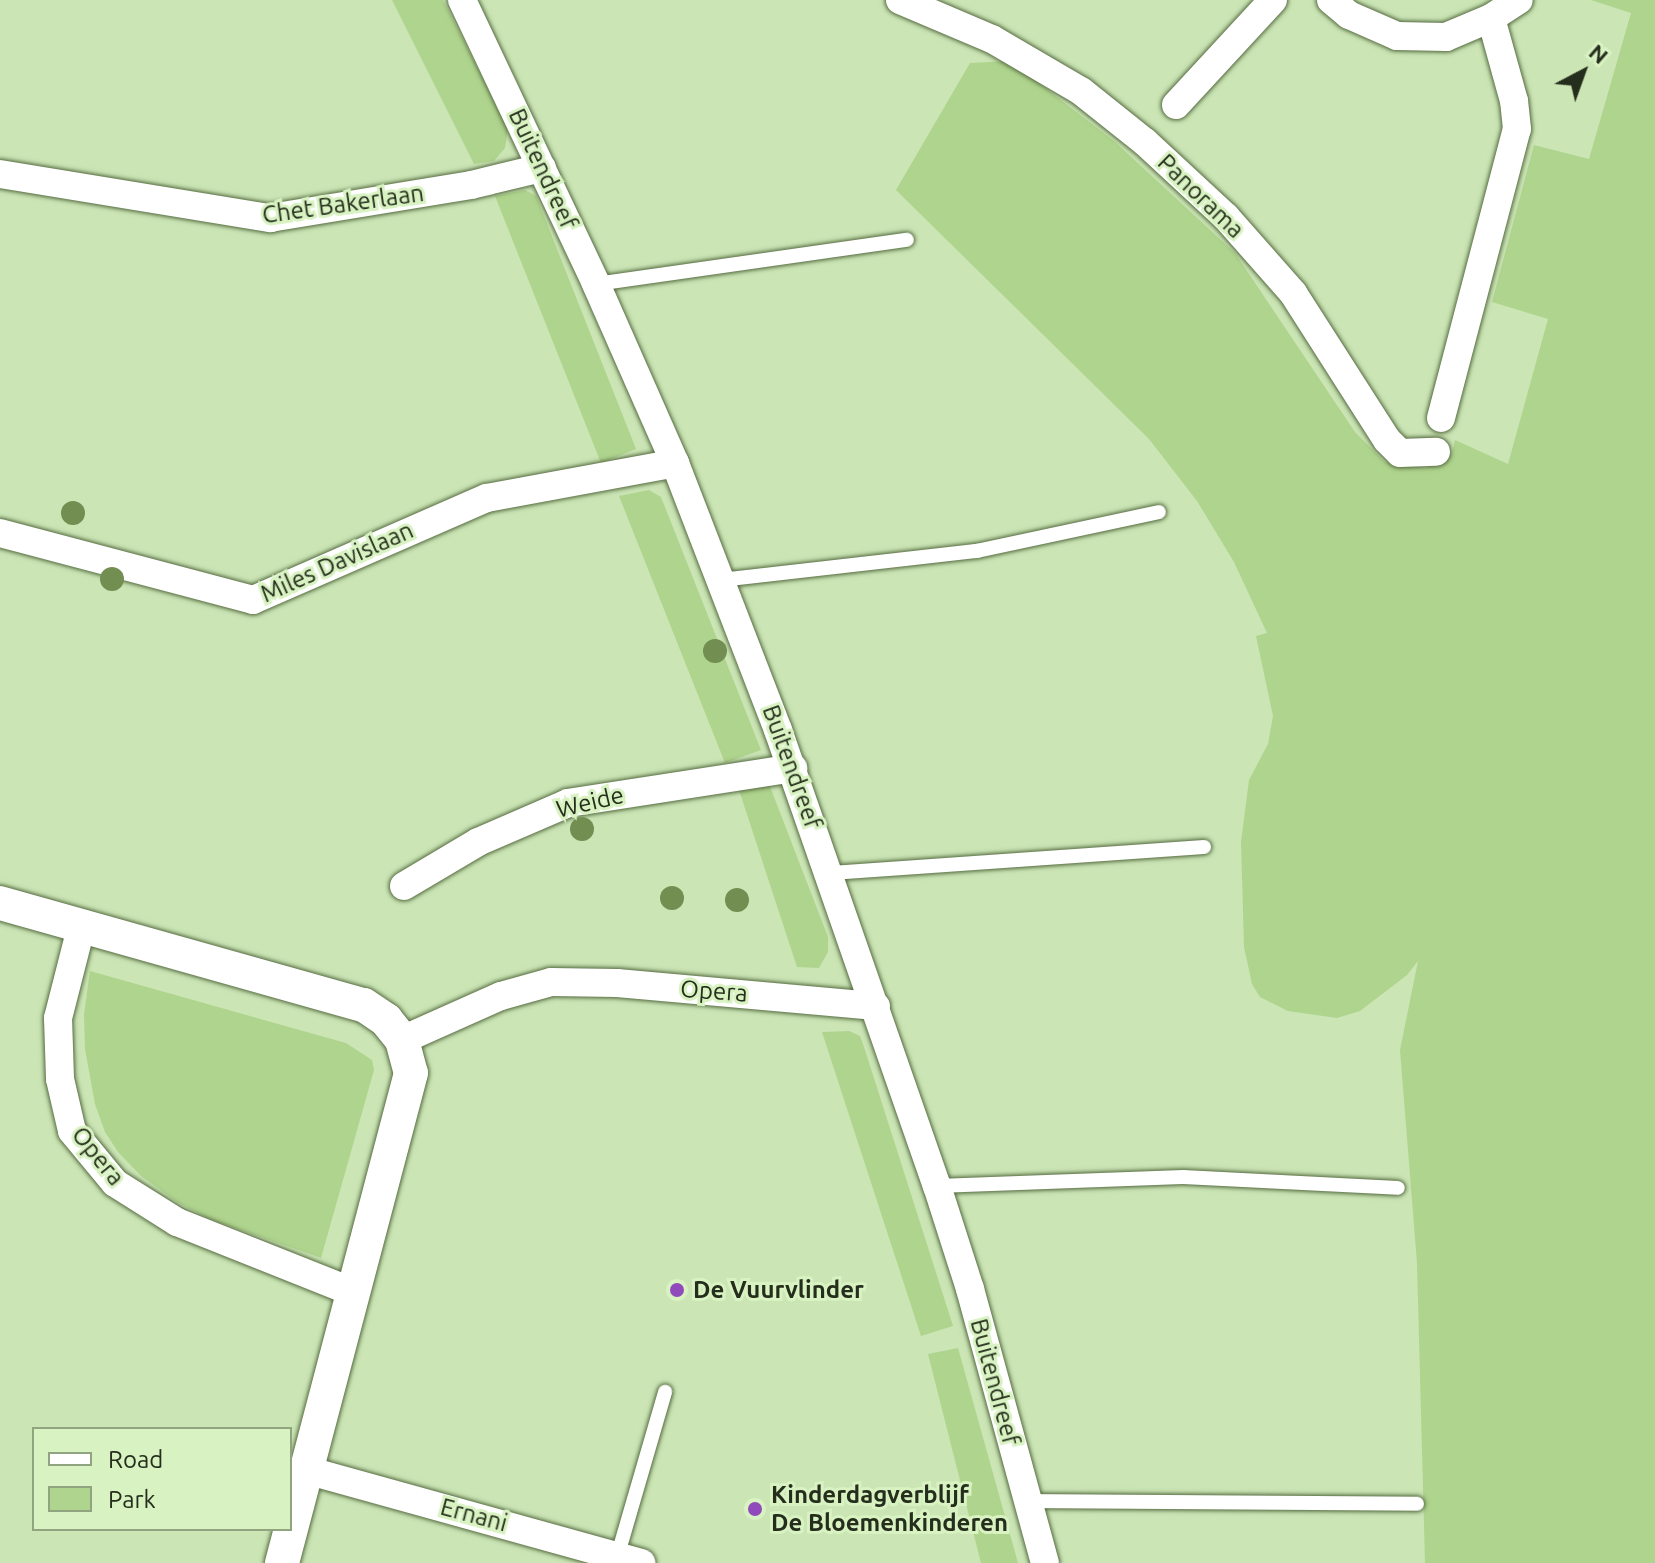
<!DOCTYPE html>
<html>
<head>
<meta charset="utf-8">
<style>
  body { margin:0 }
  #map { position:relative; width:1655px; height:1563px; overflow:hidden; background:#cbe5b5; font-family:Ubuntu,sans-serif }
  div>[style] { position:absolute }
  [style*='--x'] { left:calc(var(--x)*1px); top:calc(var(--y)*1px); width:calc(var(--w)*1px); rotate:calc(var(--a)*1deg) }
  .green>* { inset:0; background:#afd48d }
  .roads { filter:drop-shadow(0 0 2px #566c41) drop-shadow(0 0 2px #566c41) }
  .service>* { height:14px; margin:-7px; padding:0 7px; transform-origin:7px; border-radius:7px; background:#fff }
  .minor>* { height:28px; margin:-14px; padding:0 14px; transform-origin:14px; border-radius:14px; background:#fff }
  .tertiary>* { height:34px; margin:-17px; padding:0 17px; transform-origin:17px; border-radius:17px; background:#fff }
  .trees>* { width:24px; height:24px; margin:-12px; border-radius:50%; background:#728e51 }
  .dots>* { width:22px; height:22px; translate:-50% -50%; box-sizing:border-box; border:4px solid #d8f2c2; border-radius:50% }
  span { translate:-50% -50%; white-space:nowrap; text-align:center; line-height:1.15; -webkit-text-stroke:6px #d8f2c2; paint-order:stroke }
  .street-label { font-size:24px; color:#252e1c }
  .poi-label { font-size:24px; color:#252e1c; font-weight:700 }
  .left { translate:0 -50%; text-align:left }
  .legend { position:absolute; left:32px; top:1427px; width:260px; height:104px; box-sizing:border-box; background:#d8f2c2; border:2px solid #90a480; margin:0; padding:10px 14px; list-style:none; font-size:24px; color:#252e1c }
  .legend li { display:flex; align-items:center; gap:16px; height:40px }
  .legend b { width:40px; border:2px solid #90a480 }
  .north { position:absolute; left:1543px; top:32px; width:80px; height:80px; -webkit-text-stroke:6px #d8f2c2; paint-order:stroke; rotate:41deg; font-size:22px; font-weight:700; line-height:32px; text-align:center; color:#252e1c }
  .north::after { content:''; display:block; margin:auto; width:28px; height:36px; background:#252e1c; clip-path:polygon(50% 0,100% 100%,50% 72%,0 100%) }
</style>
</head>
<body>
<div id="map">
  <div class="green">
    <div style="clip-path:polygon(392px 0,443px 0,508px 129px,505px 148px,494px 161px,474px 164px)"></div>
    <div style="clip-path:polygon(1591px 0,1655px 0,1655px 1563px,1425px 1563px,1417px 1263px,1400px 1050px,1418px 961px,1407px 975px,1360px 1011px,1337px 1018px,1288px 1011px,1260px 997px,1252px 984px,1244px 947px,1241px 842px,1249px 780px,1268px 744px,1273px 716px,1256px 636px,1267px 633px,1234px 562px,1197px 501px,1149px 439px,896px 190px,970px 63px,1010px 61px,1114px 141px,1235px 253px,1355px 432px,1385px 462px,1426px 468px,1452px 454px,1455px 440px,1508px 464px,1548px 319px,1492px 302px,1534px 145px,1589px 159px,1631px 13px)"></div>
    <div style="clip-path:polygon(525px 190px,536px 196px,636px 449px,601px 463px,495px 196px)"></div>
    <div style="clip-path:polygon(649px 490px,661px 497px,761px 750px,725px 763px,619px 496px)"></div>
    <div style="clip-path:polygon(769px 784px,828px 937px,828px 952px,819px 968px,797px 967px,739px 790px)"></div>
    <div style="clip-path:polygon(90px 971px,346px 1043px,372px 1060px,374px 1070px,321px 1258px,210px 1219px,177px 1202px,141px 1176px,118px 1152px,105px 1132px,95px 1104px,85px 1049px,84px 1014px)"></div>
    <div style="clip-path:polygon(849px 1031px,860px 1036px,865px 1050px,953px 1326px,921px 1336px,822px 1032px)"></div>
    <div style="clip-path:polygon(958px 1348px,1018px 1563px,981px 1563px,928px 1354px)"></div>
  </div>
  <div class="roads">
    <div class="service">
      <div style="--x:596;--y:284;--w:314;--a:-8.1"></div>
      <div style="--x:721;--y:580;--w:258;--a:-6.5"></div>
      <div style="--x:977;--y:551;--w:186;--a:-12.1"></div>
      <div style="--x:831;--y:873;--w:374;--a:-4"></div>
      <div style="--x:937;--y:1186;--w:246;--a:-2.1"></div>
      <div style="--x:1183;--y:1177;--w:215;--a:2.9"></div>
      <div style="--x:1028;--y:1501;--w:389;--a:0.4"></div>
      <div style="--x:618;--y:1554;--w:169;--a:-73.8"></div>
    </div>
    <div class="minor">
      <div style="--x:462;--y:0;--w:314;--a:64.7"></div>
      <div style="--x:596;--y:284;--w:196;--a:66.2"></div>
      <div style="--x:675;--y:463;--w:286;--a:68.9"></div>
      <div style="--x:778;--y:730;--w:483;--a:70.8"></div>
      <div style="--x:937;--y:1186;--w:108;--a:72.2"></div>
      <div style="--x:970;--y:1289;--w:284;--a:74.7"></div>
      <div style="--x:900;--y:0;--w:100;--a:23"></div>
      <div style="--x:992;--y:39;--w:103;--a:30.3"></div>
      <div style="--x:1081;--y:91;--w:82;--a:38.6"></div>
      <div style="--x:1145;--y:142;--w:110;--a:42.8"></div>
      <div style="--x:1226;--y:217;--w:101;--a:48.6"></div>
      <div style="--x:1293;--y:293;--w:174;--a:57.4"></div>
      <div style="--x:1387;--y:440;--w:18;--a:45"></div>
      <div style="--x:1400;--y:453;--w:36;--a:-2"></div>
      <div style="--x:1331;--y:0;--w:23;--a:40"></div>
      <div style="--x:1349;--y:15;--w:52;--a:23.6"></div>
      <div style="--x:1397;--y:36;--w:49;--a:1.2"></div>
      <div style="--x:1446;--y:37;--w:49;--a:-22.9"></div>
      <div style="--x:1491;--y:18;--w:33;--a:-33"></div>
      <div style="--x:1176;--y:105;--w:143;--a:-47.3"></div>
      <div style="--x:0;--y:174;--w:274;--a:9.3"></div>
      <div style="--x:270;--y:218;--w:204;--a:-9.3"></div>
      <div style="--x:471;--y:185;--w:73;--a:-13.5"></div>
      <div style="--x:1441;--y:418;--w:299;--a:-75.3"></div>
      <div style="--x:1517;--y:129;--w:28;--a:-96"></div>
      <div style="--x:1514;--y:101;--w:86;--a:-105.5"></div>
      <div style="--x:0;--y:533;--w:262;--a:14.8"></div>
      <div style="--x:253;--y:600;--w:255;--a:-23.6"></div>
      <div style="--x:487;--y:498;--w:191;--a:-10.5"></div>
      <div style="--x:404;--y:886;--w:86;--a:-30.7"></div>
      <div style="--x:478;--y:842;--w:98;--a:-23.4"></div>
      <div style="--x:568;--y:803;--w:228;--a:-8.8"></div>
      <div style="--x:82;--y:924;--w:97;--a:104.3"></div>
      <div style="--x:58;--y:1018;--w:61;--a:88.1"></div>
      <div style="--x:60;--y:1079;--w:53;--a:77"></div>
      <div style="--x:72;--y:1131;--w:67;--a:50.4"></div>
      <div style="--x:115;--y:1183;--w:73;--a:32.2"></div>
      <div style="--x:177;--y:1222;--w:189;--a:21.7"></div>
      <div style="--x:402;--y:1040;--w:108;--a:-24"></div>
      <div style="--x:501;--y:996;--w:52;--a:-15.6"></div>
      <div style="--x:551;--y:982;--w:66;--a:0.9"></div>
      <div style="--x:617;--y:983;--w:260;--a:5.1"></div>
      <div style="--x:306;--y:1470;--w:348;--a:15.5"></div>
    </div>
    <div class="tertiary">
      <div style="--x:0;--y:903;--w:378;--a:15.7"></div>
      <div style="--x:364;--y:1005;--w:27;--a:34"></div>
      <div style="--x:386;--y:1020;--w:26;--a:51"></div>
      <div style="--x:402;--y:1040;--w:34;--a:75"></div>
      <div style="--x:411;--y:1073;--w:507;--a:104.75"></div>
    </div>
  </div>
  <div class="trees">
    <div style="left:73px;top:513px"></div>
    <div style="left:112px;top:579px"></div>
    <div style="left:715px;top:651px"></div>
    <div style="left:582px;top:829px"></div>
    <div style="left:672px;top:898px"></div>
    <div style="left:737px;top:900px"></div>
  </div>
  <div class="dots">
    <div style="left:677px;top:1290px;background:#914abc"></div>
    <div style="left:755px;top:1509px;background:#914abc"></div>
  </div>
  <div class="street-label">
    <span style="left:543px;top:169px;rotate:65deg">Buitendreef</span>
    <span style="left:1201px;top:196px;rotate:44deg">Panorama</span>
    <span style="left:343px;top:204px;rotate:-8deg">Chet Bakerlaan</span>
    <span style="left:337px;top:562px;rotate:-24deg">Miles Davislaan</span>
    <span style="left:792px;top:767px;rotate:70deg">Buitendreef</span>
    <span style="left:590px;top:802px;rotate:-13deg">Weide</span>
    <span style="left:714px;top:991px;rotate:4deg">Opera</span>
    <span style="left:98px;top:1156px;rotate:51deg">Opera</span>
    <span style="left:995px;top:1382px;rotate:75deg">Buitendreef</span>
    <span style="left:474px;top:1515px;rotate:15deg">Ernani</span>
  </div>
  <div class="poi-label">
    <span class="left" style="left:693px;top:1290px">De Vuurvlinder</span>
    <span class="left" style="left:771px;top:1509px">Kinderdagverblijf<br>De Bloemenkinderen</span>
  </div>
  <ul class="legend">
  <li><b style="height:10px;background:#fff"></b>Road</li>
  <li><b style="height:22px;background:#afd48d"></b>Park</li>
  </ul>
  <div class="north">N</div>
</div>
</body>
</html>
